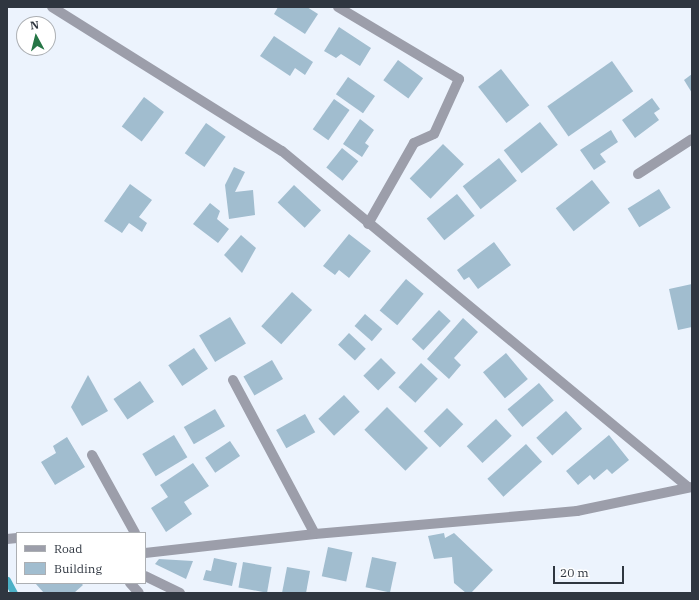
<!DOCTYPE html>
<html>
<head>
<meta charset="utf-8">
<style>
  body { margin:0 }
  #map { position:relative; width:699px; height:600px; overflow:hidden; background:#ecf3fd; font-family:"IBM Plex Serif",serif }
  div>[style] { position:absolute }
  [style*='--x'] { left:calc(var(--x)*1px); top:calc(var(--y)*1px); width:calc(var(--w)*1px); rotate:calc(var(--a)*1deg) }
  .stream>* { height:7px; margin:-3.5px; padding:0 3.5px; transform-origin:3.5px; border-radius:3.5px; background:#4cb0c6 }
  .building>* { inset:0; background:#a1bdcf; transform-origin:0 0 }
  .minor>* { height:10px; margin:-5px; padding:0 5px; transform-origin:5px; border-radius:5px; background:#9c9eaa }
  span { translate:-50% -50%; white-space:nowrap; text-align:center; line-height:1.15; -webkit-text-stroke:3px #fff; paint-order:stroke }
  .frame { position:absolute; inset:0; border:8px solid #2f3640; pointer-events:none }
  .legend { position:absolute; left:16px; top:532px; width:130px; height:52px; box-sizing:border-box; background:#fff; border:1px solid #acafb3; margin:0; padding:5px 7px; list-style:none; font-size:12px; color:#2f3640 }
  .legend li { display:flex; align-items:center; gap:8px; height:20px }
  .legend b { width:20px; border:1px solid #acafb3 }
  .north { position:absolute; left:16px; top:16px; width:40px; height:40px; box-sizing:border-box; background:#fff; border:1px solid #acafb3; border-radius:50%; rotate:353deg; font-size:11px; font-weight:700; line-height:16px; text-align:center; color:#2f3640 }
  .north::after { content:''; display:block; margin:auto; width:14px; height:18px; background:#267646; clip-path:polygon(50% 0,100% 100%,50% 72%,0 100%) }
  .scale { position:absolute; left:553px; top:566px; width:71px; height:18px; box-sizing:border-box; border:2px solid #2f3640; border-top:0; padding-left:5px; font-size:12px; line-height:14px; white-space:nowrap; color:#2f3640; -webkit-text-stroke:3px #fff; paint-order:stroke }
</style>
</head>
<body>
<div id="map">
  <div class="stream">
    <div style="--x:7;--y:580;--w:15;--a:62"></div>
  </div>
  <div class="building">
    <div style="clip-path:polygon(278px 7px,307px 7px,318px 14px,305px 34px,274px 14px)"></div>
    <div style="clip-path:polygon(339px 27px,371px 48px,360px 66px,341px 54px,336px 58px,324px 51px)"></div>
    <div style="clip-path:polygon(274px 36px,313px 62px,305px 75px,295px 68px,290px 76px,260px 56px)"></div>
    <div style="left:398px;top:60px;width:31px;height:25px;rotate:36deg"></div>
    <div style="left:612px;top:61px;width:37px;height:79px;rotate:55deg"></div>
    <div style="left:501px;top:69px;width:46px;height:29px;rotate:52deg"></div>
    <div style="clip-path:polygon(692px 74px,692px 93px,684px 80px)"></div>
    <div style="left:348px;top:77px;width:33px;height:21px;rotate:35deg"></div>
    <div style="left:144px;top:97px;width:25px;height:37px;rotate:37deg"></div>
    <div style="clip-path:polygon(652px 98px,660px 109px,654px 113px,659px 120px,635px 138px,622px 120px)"></div>
    <div style="left:334px;top:99px;width:19px;height:37px;rotate:35deg"></div>
    <div style="clip-path:polygon(360px 119px,374px 130px,365px 143px,369px 146px,362px 157px,343px 144px)"></div>
    <div style="left:540px;top:122px;width:29px;height:46px;rotate:52deg"></div>
    <div style="left:206px;top:123px;width:24px;height:37px;rotate:35deg"></div>
    <div style="clip-path:polygon(611px 130px,618px 142px,600px 154px,606px 162px,594px 170px,580px 150px)"></div>
    <div style="left:443px;top:144px;width:29px;height:48px;rotate:44deg"></div>
    <div style="left:342px;top:148px;width:21px;height:25px;rotate:39deg"></div>
    <div style="left:499px;top:158px;width:29px;height:46px;rotate:52deg"></div>
    <div style="clip-path:polygon(234px 167px,245px 172px,235px 192px,253px 190px,255px 215px,229px 219px,225px 185px)"></div>
    <div style="left:592px;top:180px;width:29px;height:46px;rotate:52deg"></div>
    <div style="clip-path:polygon(130px 184px,152px 200px,139px 217px,147px 223px,142px 232px,129px 223px,122px 233px,104px 221px)"></div>
    <div style="left:294px;top:185px;width:37px;height:24px;rotate:43deg"></div>
    <div style="left:659px;top:189px;width:22px;height:37px;rotate:58deg"></div>
    <div style="left:457px;top:194px;width:28px;height:39px;rotate:51deg"></div>
    <div style="clip-path:polygon(210px 203px,220px 211px,217px 219px,229px 229px,218px 243px,193px 224px)"></div>
    <div style="clip-path:polygon(349px 234px,371px 251px,349px 278px,339px 270px,335px 275px,323px 266px)"></div>
    <div style="clip-path:polygon(241px 235px,256px 248px,242px 273px,224px 255px)"></div>
    <div style="clip-path:polygon(494px 242px,511px 265px,478px 289px,469px 277px,464px 280px,457px 270px)"></div>
    <div style="left:406px;top:279px;width:23px;height:41px;rotate:40deg"></div>
    <div style="clip-path:polygon(692px 284px,692px 327px,678px 330px,669px 289px)"></div>
    <div style="left:292px;top:292px;width:27px;height:46px;rotate:42deg"></div>
    <div style="left:439px;top:310px;width:16px;height:40px;rotate:43deg"></div>
    <div style="left:365px;top:314px;width:23px;height:16px;rotate:41deg"></div>
    <div style="left:230px;top:317px;width:31px;height:36px;rotate:59deg"></div>
    <div style="clip-path:polygon(463px 318px,478px 332px,454px 358px,461px 365px,449px 379px,427px 359px)"></div>
    <div style="left:349px;top:333px;width:23px;height:16px;rotate:43deg"></div>
    <div style="left:194px;top:348px;width:25px;height:31px;rotate:56deg"></div>
    <div style="left:506px;top:353px;width:34px;height:30px;rotate:50deg"></div>
    <div style="left:381px;top:358px;width:21px;height:25px;rotate:45deg"></div>
    <div style="left:272px;top:360px;width:22px;height:33px;rotate:60deg"></div>
    <div style="left:421px;top:363px;width:23px;height:33px;rotate:43deg"></div>
    <div style="clip-path:polygon(88px 375px,108px 411px,82px 426px,71px 407px)"></div>
    <div style="left:140px;top:381px;width:25px;height:32px;rotate:56deg"></div>
    <div style="left:539px;top:383px;width:23px;height:41px;rotate:50deg"></div>
    <div style="left:344px;top:395px;width:23px;height:35px;rotate:47deg"></div>
    <div style="left:387px;top:407px;width:58px;height:32px;rotate:45deg"></div>
    <div style="left:447px;top:408px;width:23px;height:33px;rotate:45deg"></div>
    <div style="left:215px;top:409px;width:20px;height:36px;rotate:60deg"></div>
    <div style="left:566px;top:411px;width:24px;height:40px;rotate:48deg"></div>
    <div style="left:305px;top:414px;width:21px;height:33px;rotate:61deg"></div>
    <div style="left:496px;top:419px;width:23px;height:40px;rotate:47deg"></div>
    <div style="left:174px;top:435px;width:26px;height:37px;rotate:59deg"></div>
    <div style="clip-path:polygon(609px 435px,629px 460px,612px 474px,607px 469px,594px 480px,590px 475px,578px 485px,566px 471px)"></div>
    <div style="clip-path:polygon(67px 437px,85px 467px,55px 485px,41px 462px,56px 453px,53px 446px)"></div>
    <div style="left:230px;top:441px;width:18px;height:30px;rotate:56deg"></div>
    <div style="left:526px;top:444px;width:24px;height:52px;rotate:48deg"></div>
    <div style="clip-path:polygon(193px 463px,209px 486px,184px 502px,192px 514px,166px 532px,151px 508px,168px 497px,160px 485px)"></div>
    <div style="clip-path:polygon(444px 533px,445px 538px,454px 533px,493px 570px,471px 593px,466px 593px,454px 583px,452px 557px,434px 559px,428px 536px)"></div>
    <div style="left:328px;top:547px;width:25px;height:30px;rotate:12deg"></div>
    <div style="left:372px;top:557px;width:25px;height:31px;rotate:12deg"></div>
    <div style="clip-path:polygon(214px 558px,237px 563px,232px 586px,203px 580px,206px 570px,211px 571px)"></div>
    <div style="clip-path:polygon(159px 559px,193px 561px,186px 579px,155px 564px)"></div>
    <div style="left:243px;top:562px;width:29px;height:26px;rotate:10deg"></div>
    <div style="clip-path:polygon(287px 567px,310px 571px,306px 593px,282px 593px)"></div>
    <div style="clip-path:polygon(35px 583px,81px 583px,83px 585px,74px 593px,44px 593px)"></div>
  </div>
  <div class="minor">
    <div style="--x:52;--y:7;--w:271;--a:32.1"></div>
    <div style="--x:282;--y:151;--w:527;--a:39.61"></div>
    <div style="--x:338;--y:7;--w:141;--a:30.8"></div>
    <div style="--x:459;--y:79;--w:60;--a:114.4"></div>
    <div style="--x:434;--y:134;--w:22;--a:156"></div>
    <div style="--x:414;--y:143;--w:93;--a:119.6"></div>
    <div style="--x:638;--y:174;--w:64;--a:-32.9"></div>
    <div style="--x:233;--y:380;--w:174;--a:62"></div>
    <div style="--x:92;--y:455;--w:89;--a:61.1"></div>
    <div style="--x:7;--y:539;--w:10;--a:-6"></div>
    <div style="--x:145;--y:553;--w:171;--a:-6.4"></div>
    <div style="--x:315;--y:534;--w:263;--a:-5"></div>
    <div style="--x:577;--y:511;--w:117;--a:-11.8"></div>
    <div style="--x:145;--y:576;--w:39;--a:26"></div>
    <div style="--x:130;--y:583;--w:13;--a:48"></div>
  </div>
  <div class="frame"></div>
  <ul class="legend">
  <li><b style="height:5px;background:#9c9eaa"></b>Road</li>
  <li><b style="height:11px;background:#a1bdcf"></b>Building</li>
  </ul>
  <div class="north">N</div>
  <div class="scale">20 m</div>
</div>
</body>
</html>
